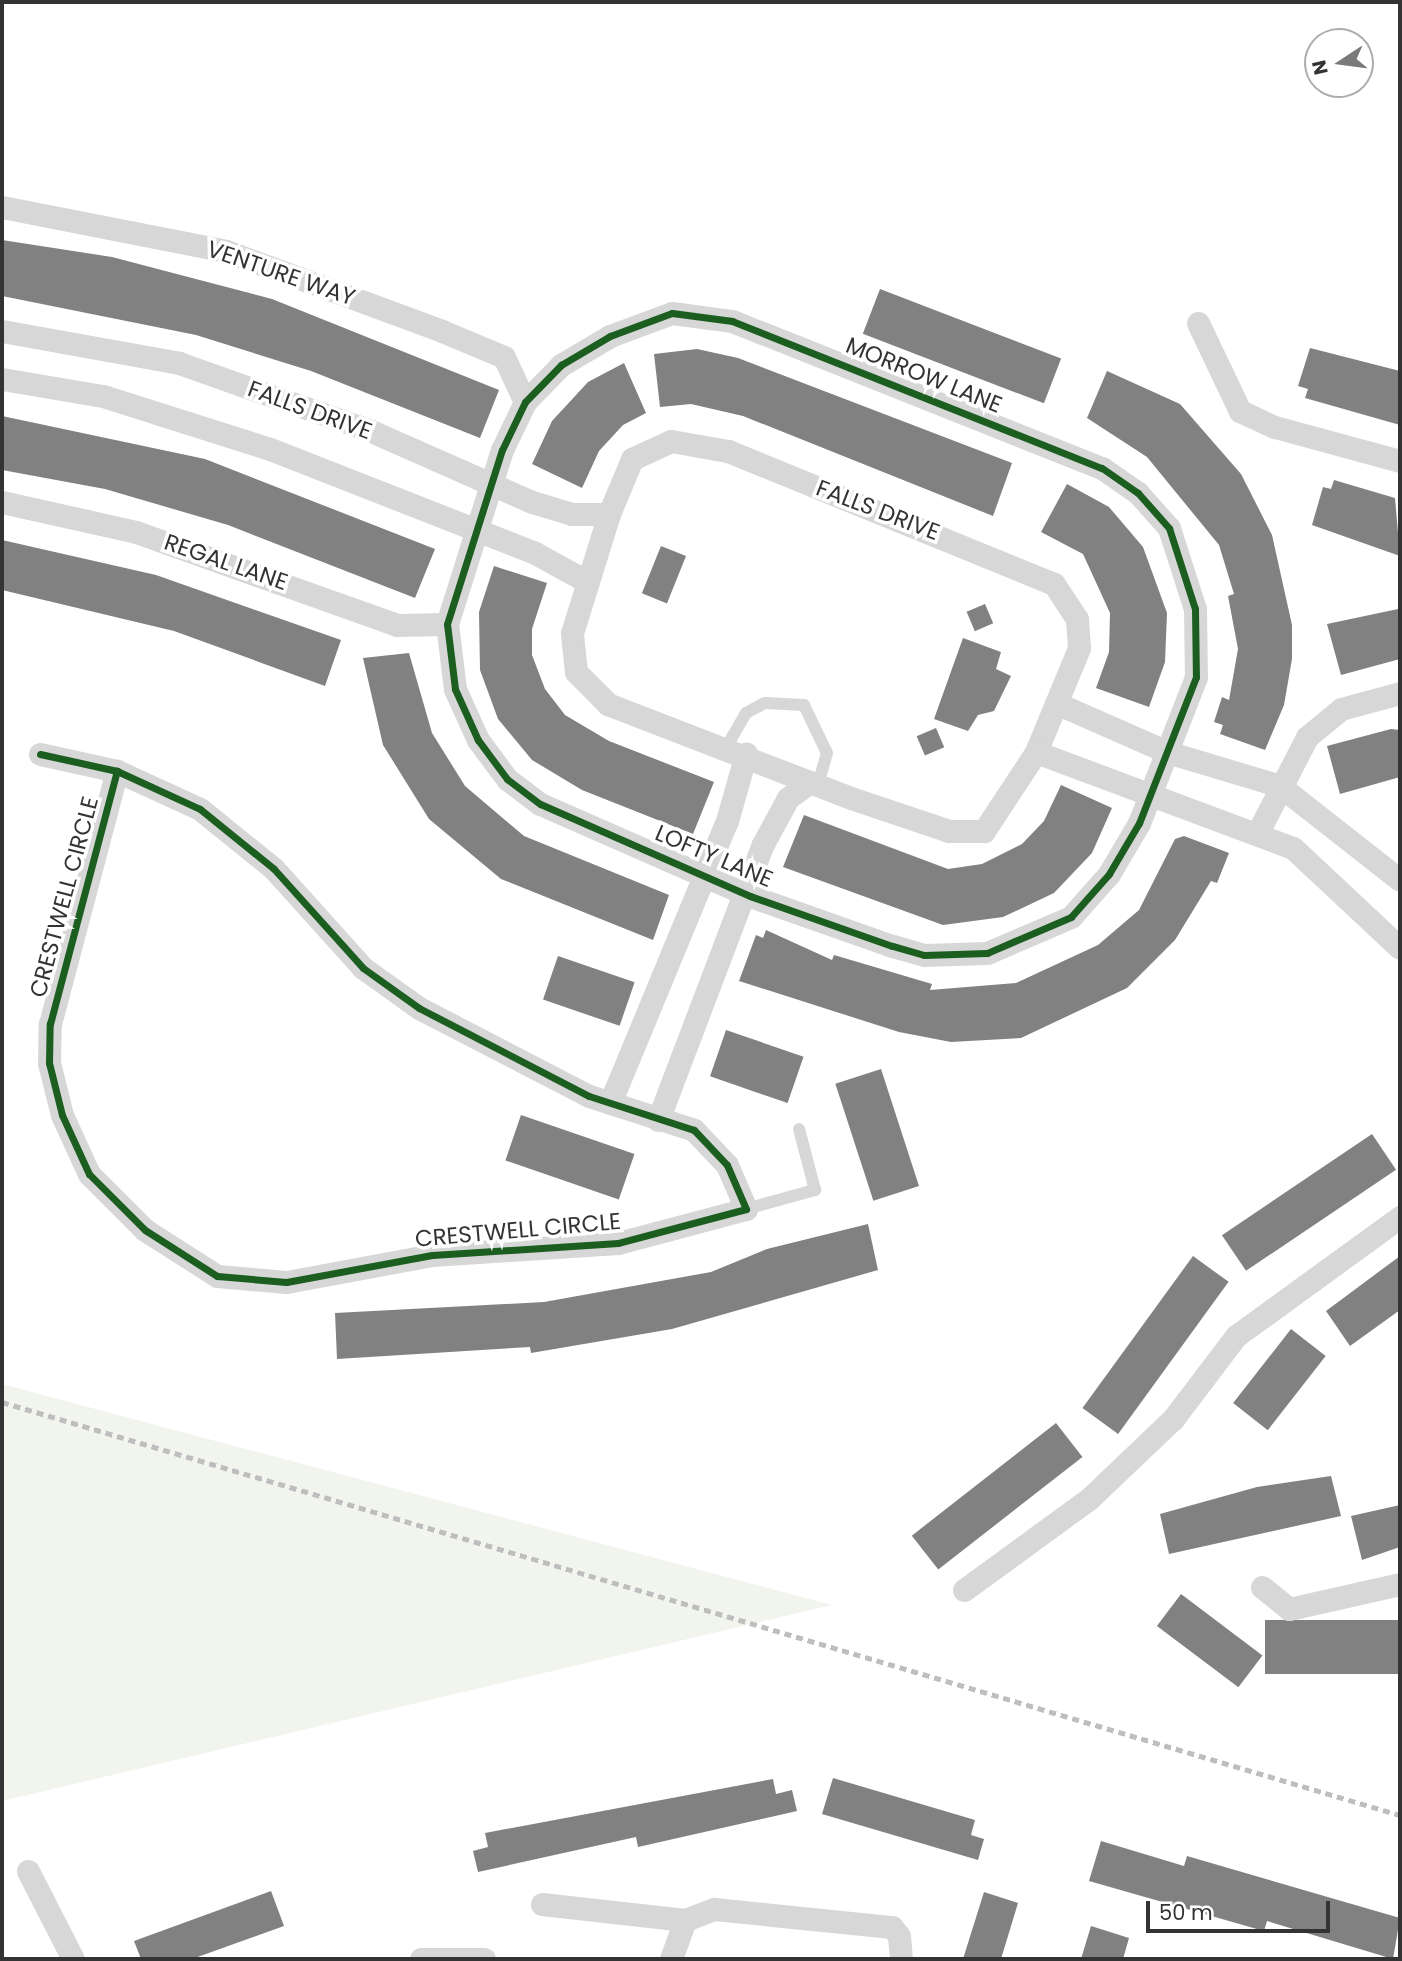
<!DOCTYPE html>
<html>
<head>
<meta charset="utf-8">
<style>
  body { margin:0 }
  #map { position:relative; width:1402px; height:1961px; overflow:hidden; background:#fff; font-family:Poppins,sans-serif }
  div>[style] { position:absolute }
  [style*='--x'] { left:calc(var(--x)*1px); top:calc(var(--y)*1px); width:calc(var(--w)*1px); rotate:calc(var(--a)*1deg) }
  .green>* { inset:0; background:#f1f5ed }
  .building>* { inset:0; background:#818181; transform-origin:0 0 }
  .service>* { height:12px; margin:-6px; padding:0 6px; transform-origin:6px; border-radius:6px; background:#d7d7d7 }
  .minor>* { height:23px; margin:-11.5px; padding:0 11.5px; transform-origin:11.5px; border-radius:11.5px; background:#d7d7d7 }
  .rail>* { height:5px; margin-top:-2.5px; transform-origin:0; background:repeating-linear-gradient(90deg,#bebebe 0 7px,transparent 0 12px) }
  .cycleway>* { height:7px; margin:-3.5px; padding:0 3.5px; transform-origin:3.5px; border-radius:3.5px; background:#1b5e20 }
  span { translate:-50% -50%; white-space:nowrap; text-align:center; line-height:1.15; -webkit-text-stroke:7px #fff; paint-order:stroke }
  .street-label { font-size:23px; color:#333 }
  .frame { position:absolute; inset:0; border:4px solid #333; pointer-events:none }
  .north { position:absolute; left:1304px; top:28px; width:70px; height:70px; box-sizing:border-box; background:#fff; border:2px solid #adadad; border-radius:50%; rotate:257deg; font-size:19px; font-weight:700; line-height:28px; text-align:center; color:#333 }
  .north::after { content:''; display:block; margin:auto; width:24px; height:32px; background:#7a7a7a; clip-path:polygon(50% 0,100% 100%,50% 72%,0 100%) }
  .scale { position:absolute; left:1146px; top:1901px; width:184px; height:32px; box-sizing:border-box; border:4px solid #333; border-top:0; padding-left:9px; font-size:21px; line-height:24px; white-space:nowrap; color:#333; -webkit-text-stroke:5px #fff; paint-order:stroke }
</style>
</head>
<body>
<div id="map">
  <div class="green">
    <div style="clip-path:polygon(2px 1384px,832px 1605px,2px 1801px)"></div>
  </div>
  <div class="building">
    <div style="clip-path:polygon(2px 240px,112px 257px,272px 299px,499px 390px,480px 438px,311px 371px,196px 335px,2px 296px)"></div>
    <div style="left:880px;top:289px;width:194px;height:48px;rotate:21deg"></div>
    <div style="clip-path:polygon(1310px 348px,1400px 371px,1400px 425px,1305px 398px,1308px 389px,1298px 386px)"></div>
    <div style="clip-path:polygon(697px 349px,738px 358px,1012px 463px,993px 516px,743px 416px,691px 404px,660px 407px,654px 354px)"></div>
    <div style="clip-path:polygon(624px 363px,646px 413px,623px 425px,599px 451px,582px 488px,532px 464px,552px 421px,588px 382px)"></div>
    <div style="clip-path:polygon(1107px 371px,1180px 404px,1241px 474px,1272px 535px,1292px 625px,1292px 659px,1284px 705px,1265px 750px,1220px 734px,1223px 725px,1214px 722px,1222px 697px,1229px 700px,1238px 649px,1228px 596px,1234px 594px,1219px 545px,1147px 457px,1087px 418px)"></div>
    <div style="clip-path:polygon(2px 416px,205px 459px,435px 549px,415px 598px,228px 525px,105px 489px,2px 470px)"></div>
    <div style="clip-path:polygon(1334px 480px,1395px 498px,1400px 556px,1312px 525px,1323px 487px,1331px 489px)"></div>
    <div style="clip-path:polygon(1067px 484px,1109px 507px,1143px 547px,1167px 613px,1165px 662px,1149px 707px,1096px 688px,1109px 652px,1110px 613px,1083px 554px,1041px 532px)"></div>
    <div style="clip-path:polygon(2px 540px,156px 575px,341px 640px,325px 686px,174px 631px,2px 590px)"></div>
    <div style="left:661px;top:546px;width:27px;height:51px;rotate:22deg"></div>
    <div style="clip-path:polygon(494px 566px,547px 583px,532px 629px,532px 655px,545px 689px,565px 715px,609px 741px,714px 782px,693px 834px,582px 790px,532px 760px,498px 719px,480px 670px,479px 612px)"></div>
    <div style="left:985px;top:604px;width:21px;height:20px;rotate:67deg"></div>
    <div style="clip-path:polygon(1398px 609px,1400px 659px,1341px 675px,1327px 624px)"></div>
    <div style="clip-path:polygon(963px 638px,1001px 652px,996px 669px,1011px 676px,994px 711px,978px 715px,968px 731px,934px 719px)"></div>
    <div style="clip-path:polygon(409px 653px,432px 733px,465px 786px,524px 836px,669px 895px,653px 940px,501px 879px,429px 819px,383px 745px,363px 658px)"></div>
    <div style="left:936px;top:728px;width:21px;height:21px;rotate:67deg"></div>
    <div style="clip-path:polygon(1391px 729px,1400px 730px,1400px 777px,1340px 794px,1327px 746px)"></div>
    <div style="clip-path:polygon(1061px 785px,1112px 808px,1092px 853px,1054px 893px,1003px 917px,943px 925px,783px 867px,804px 815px,948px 869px,982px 864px,1022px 844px,1044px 821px)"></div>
    <div style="clip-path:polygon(1184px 836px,1229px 853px,1217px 883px,1211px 881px,1175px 940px,1127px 988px,1021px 1038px,951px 1042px,899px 1032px,739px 981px,756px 935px,763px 938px,766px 930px,832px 960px,834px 955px,932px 984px,930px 990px,1016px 983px,1098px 945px,1139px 910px,1175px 839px)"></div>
    <div style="left:558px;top:956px;width:81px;height:46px;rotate:19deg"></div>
    <div style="left:726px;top:1030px;width:82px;height:49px;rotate:19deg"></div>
    <div style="left:881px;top:1069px;width:123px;height:48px;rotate:72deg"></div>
    <div style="left:521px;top:1115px;width:120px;height:48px;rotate:19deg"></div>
    <div style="left:1372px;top:1134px;width:43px;height:181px;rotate:56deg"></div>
    <div style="clip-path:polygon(868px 1224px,878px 1270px,672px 1329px,531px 1353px,530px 1347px,337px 1359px,335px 1313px,544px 1302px,711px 1272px,767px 1249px)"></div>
    <div style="left:1193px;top:1256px;width:44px;height:188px;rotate:36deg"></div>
    <div style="clip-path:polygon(1400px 1256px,1400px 1310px,1350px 1346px,1326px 1311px)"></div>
    <div style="left:1291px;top:1329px;width:44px;height:94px;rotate:38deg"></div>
    <div style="left:1056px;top:1423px;width:43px;height:183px;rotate:52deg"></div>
    <div style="clip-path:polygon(1331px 1476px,1341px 1516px,1169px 1554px,1160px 1514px,1257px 1487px)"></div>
    <div style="clip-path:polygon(1400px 1505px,1400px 1547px,1362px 1560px,1351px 1516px)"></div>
    <div style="left:1181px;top:1594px;width:102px;height:40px;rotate:37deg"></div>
    <div style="left:1400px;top:1620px;width:54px;height:135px;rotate:90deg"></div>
    <div style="clip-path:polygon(833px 1778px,975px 1820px,971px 1835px,984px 1839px,978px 1860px,822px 1814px)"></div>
    <div style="clip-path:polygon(773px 1779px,776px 1794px,792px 1790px,797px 1811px,638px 1847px,636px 1837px,478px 1872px,473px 1851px,488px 1847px,485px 1833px)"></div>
    <div style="clip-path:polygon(1101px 1841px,1184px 1866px,1187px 1856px,1400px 1918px,1393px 1959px,1267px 1921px,1264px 1931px,1089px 1881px)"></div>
    <div style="clip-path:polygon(271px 1891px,284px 1926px,192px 1959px,141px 1959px,134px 1941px)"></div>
    <div style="clip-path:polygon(984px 1892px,1018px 1903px,1001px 1959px,963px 1959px)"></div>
    <div style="clip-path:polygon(1091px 1926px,1129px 1938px,1123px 1959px,1081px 1959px)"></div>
  </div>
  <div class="service">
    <div style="--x:727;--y:746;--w:38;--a:-60"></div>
    <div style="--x:746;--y:713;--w:21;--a:-28"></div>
    <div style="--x:765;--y:703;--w:39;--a:3"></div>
    <div style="--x:804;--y:705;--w:53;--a:64.4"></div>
    <div style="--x:827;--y:753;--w:33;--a:106"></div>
    <div style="--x:746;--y:1209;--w:72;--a:-15.4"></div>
    <div style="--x:815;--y:1190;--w:63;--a:-104.7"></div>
  </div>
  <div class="minor">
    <div style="--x:2;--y:207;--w:228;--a:11.1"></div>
    <div style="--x:226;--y:251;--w:230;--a:20.3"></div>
    <div style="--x:442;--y:331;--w:67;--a:22.8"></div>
    <div style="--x:504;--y:357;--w:50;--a:65"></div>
    <div style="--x:672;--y:313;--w:61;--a:7.6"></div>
    <div style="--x:732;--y:321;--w:398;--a:21.7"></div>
    <div style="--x:1102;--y:468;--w:44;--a:34.8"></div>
    <div style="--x:1138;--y:493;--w:47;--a:48.5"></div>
    <div style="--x:1169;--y:528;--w:85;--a:72.2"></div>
    <div style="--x:1195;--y:609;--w:68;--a:89.2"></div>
    <div style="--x:1196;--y:677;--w:157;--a:111.3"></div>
    <div style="--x:1139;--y:823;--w:59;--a:120.5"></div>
    <div style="--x:1109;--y:874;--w:57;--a:131.5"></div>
    <div style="--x:1071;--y:917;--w:91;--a:156.8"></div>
    <div style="--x:987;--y:953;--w:63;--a:178.2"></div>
    <div style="--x:924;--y:955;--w:33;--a:-164"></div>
    <div style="--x:892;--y:946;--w:151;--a:-160.6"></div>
    <div style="--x:750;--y:896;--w:229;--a:-156.3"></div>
    <div style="--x:540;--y:804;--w:41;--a:-142.9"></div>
    <div style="--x:507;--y:779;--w:49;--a:-126.6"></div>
    <div style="--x:478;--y:740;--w:56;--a:-114.3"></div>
    <div style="--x:455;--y:689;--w:65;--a:-97"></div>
    <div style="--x:447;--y:624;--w:182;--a:-72.5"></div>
    <div style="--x:502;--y:450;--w:53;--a:-64.4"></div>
    <div style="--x:525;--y:402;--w:52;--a:-45.8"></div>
    <div style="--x:561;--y:365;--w:57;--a:-30.6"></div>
    <div style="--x:610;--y:336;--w:66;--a:-20.4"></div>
    <div style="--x:1198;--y:323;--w:98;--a:64.5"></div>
    <div style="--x:1240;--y:411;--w:38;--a:25"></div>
    <div style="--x:1275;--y:427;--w:130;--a:15.2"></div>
    <div style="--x:2;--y:331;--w:180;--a:10.2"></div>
    <div style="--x:179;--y:363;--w:204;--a:19.5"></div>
    <div style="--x:371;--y:431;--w:176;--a:23.8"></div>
    <div style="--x:532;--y:502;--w:42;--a:16.7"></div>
    <div style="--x:572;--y:514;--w:37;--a:0"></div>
    <div style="--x:2;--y:379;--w:102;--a:9.6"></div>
    <div style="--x:103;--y:396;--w:175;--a:17.6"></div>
    <div style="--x:270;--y:449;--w:285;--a:21.4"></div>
    <div style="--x:535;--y:553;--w:58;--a:28.8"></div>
    <div style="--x:671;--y:441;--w:58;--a:10"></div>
    <div style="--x:728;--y:451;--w:352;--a:22.2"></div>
    <div style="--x:1054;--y:584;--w:42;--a:56.7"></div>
    <div style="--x:1077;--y:619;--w:29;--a:86"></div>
    <div style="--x:1079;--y:648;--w:113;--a:112.5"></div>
    <div style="--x:1036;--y:752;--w:95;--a:123.4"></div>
    <div style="--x:984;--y:831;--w:35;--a:180"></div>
    <div style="--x:949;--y:831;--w:103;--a:-161.4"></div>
    <div style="--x:851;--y:798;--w:261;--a:-158.9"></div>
    <div style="--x:608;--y:704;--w:45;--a:-135"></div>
    <div style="--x:576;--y:672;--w:39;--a:-96"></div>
    <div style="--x:572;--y:633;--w:125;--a:-72.7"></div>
    <div style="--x:609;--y:514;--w:60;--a:-67.3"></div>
    <div style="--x:632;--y:459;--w:43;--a:-24.8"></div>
    <div style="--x:2;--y:502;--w:137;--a:12.6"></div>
    <div style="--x:136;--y:532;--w:277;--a:19.6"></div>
    <div style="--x:397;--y:625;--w:50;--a:-1.1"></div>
    <div style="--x:1056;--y:703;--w:121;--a:23.8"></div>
    <div style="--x:1167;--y:752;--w:118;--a:16.7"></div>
    <div style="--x:1280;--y:786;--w:152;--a:38.1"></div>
    <div style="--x:1036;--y:752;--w:274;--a:20.5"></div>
    <div style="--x:1293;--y:848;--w:146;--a:43.1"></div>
    <div style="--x:40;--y:754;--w:79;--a:12.4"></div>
    <div style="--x:117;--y:771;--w:91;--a:24.6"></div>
    <div style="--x:200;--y:809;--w:95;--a:39"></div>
    <div style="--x:274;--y:869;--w:133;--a:48"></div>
    <div style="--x:363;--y:968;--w:69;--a:35.5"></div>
    <div style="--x:419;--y:1008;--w:191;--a:27.4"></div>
    <div style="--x:589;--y:1096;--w:110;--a:17.9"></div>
    <div style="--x:694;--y:1130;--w:48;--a:46.7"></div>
    <div style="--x:727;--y:1165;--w:48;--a:66.6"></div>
    <div style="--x:746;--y:1209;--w:132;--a:165.1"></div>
    <div style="--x:618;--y:1243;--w:186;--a:176.3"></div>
    <div style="--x:432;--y:1255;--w:148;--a:169.5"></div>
    <div style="--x:286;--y:1282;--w:69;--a:-175"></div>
    <div style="--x:217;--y:1276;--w:85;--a:-147.4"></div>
    <div style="--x:145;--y:1230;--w:79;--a:-135"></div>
    <div style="--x:89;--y:1174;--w:65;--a:-114.6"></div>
    <div style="--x:62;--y:1115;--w:54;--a:-104"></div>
    <div style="--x:49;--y:1063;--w:39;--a:-89"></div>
    <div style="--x:50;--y:1024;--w:262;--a:-75.2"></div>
    <div style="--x:1258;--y:832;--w:107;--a:-62.7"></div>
    <div style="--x:1307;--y:737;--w:44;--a:-39.5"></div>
    <div style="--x:1341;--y:709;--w:61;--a:-15.2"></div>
    <div style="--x:610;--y:1103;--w:305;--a:-67.5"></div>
    <div style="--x:727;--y:821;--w:70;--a:-74.2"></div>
    <div style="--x:658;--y:1120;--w:295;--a:-69.2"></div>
    <div style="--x:763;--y:844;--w:52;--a:-61.5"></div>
    <div style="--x:788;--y:798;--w:27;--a:-36"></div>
    <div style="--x:1262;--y:1587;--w:35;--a:39"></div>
    <div style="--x:1289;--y:1609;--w:114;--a:-12.7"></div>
    <div style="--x:964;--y:1590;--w:156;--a:-36.1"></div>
    <div style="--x:1090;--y:1498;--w:115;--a:-43.6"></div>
    <div style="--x:1173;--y:1419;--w:104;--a:-52.8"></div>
    <div style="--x:1236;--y:1336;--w:203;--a:-36"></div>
    <div style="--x:28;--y:1871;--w:99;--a:62.9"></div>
    <div style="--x:542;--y:1904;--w:144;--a:6.4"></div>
    <div style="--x:685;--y:1920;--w:31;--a:-21"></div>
    <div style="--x:714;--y:1909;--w:179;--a:5.8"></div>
    <div style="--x:892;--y:1927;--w:11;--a:52"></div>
    <div style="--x:899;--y:1936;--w:23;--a:85"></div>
    <div style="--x:421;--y:1959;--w:63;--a:0"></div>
    <div style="--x:671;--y:1959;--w:41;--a:-70.3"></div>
  </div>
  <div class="rail">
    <div style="--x:2;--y:1402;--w:1458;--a:16.46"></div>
  </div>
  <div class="cycleway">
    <div style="--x:672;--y:313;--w:61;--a:7.6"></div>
    <div style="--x:732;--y:321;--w:398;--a:21.7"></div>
    <div style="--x:1102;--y:468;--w:44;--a:34.8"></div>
    <div style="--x:1138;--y:493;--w:47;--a:48.5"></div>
    <div style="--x:1169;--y:528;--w:85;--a:72.2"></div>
    <div style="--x:1195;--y:609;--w:68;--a:89.2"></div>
    <div style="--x:1196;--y:677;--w:157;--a:111.3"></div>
    <div style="--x:1139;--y:823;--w:59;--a:120.5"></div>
    <div style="--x:1109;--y:874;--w:57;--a:131.5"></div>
    <div style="--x:1071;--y:917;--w:91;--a:156.8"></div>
    <div style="--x:987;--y:953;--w:63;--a:178.2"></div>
    <div style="--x:924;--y:955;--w:33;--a:-164"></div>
    <div style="--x:892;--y:946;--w:151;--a:-160.6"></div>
    <div style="--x:750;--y:896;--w:229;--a:-156.3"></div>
    <div style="--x:540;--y:804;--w:41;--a:-142.9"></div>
    <div style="--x:507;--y:779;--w:49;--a:-126.6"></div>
    <div style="--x:478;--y:740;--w:56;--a:-114.3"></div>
    <div style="--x:455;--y:689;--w:65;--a:-97"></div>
    <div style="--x:447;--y:624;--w:182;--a:-72.5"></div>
    <div style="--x:502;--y:450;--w:53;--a:-64.4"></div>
    <div style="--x:525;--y:402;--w:52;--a:-45.8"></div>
    <div style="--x:561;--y:365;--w:57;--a:-30.6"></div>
    <div style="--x:610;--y:336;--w:66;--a:-20.4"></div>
    <div style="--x:40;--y:754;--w:79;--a:12.4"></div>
    <div style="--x:117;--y:771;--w:91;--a:24.6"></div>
    <div style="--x:200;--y:809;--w:95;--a:39"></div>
    <div style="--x:274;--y:869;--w:133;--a:48"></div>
    <div style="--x:363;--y:968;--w:69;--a:35.5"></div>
    <div style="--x:419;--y:1008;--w:191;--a:27.4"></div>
    <div style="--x:589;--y:1096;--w:110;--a:17.9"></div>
    <div style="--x:694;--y:1130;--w:48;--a:46.7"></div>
    <div style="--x:727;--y:1165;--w:48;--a:66.6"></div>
    <div style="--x:746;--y:1209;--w:132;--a:165.1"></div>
    <div style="--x:618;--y:1243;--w:186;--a:176.3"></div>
    <div style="--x:432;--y:1255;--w:148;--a:169.5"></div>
    <div style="--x:286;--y:1282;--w:69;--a:-175"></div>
    <div style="--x:217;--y:1276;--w:85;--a:-147.4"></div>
    <div style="--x:145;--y:1230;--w:79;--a:-135"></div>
    <div style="--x:89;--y:1174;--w:65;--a:-114.6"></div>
    <div style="--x:62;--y:1115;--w:54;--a:-104"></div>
    <div style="--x:49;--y:1063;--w:39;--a:-89"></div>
    <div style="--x:50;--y:1024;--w:262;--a:-75.2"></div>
  </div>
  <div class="street-label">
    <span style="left:281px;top:273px;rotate:19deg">VENTURE WAY</span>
    <span style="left:924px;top:375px;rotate:22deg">MORROW LANE</span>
    <span style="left:310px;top:410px;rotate:20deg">FALLS DRIVE</span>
    <span style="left:878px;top:510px;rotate:21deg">FALLS DRIVE</span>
    <span style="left:226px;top:562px;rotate:19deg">REGAL LANE</span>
    <span style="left:714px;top:856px;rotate:23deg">LOFTY LANE</span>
    <span style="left:64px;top:897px;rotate:-75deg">CRESTWELL CIRCLE</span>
    <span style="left:518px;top:1230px;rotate:-5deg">CRESTWELL CIRCLE</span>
  </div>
  <div class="frame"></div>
  <div class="north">N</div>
  <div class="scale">50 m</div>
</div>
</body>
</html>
